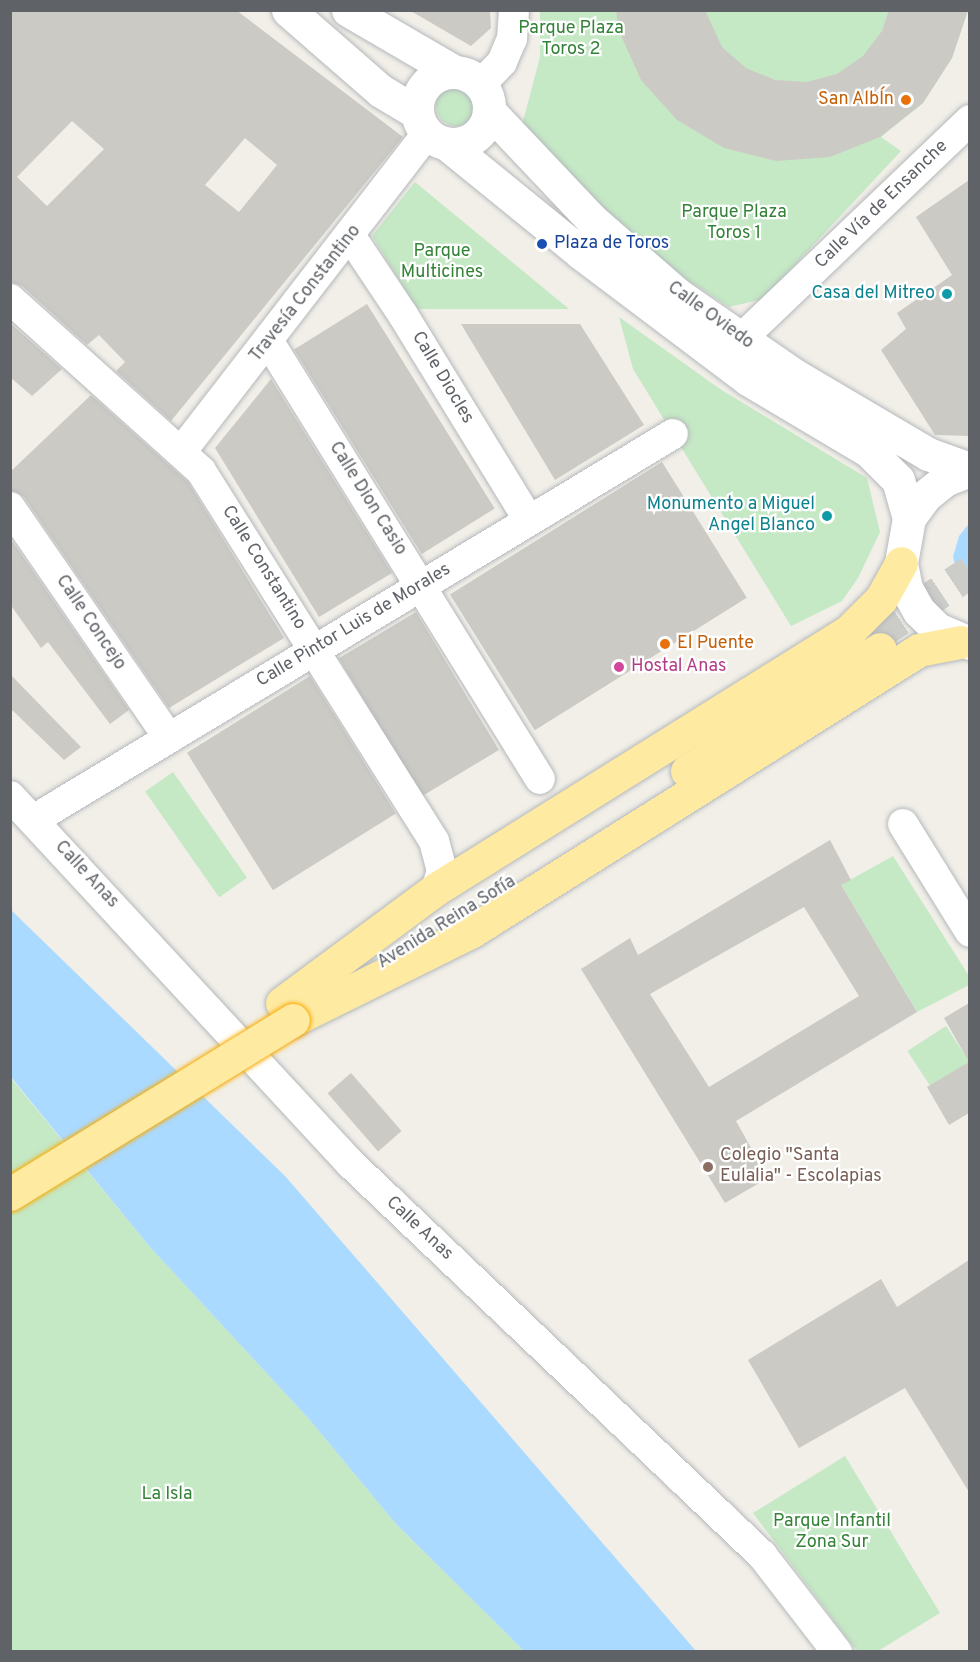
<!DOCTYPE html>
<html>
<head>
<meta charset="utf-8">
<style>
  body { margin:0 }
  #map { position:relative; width:980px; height:1662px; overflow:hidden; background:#f1efe8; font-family:Overpass,sans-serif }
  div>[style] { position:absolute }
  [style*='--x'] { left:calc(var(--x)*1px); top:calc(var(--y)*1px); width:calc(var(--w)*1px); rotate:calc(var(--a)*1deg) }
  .green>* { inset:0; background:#c5e8c5; transform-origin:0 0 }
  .round { border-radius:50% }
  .water>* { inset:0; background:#aadaff }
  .building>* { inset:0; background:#cccac5; transform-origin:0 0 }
  .trunk-tunnel>* { height:33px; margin-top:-16.5px; transform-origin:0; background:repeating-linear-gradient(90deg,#ccccc8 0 33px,transparent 0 49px) }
  .roads { filter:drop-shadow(0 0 2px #b5b8bc) drop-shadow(0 0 2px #b5b8bc) }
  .minor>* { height:30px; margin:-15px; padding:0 15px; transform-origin:15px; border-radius:15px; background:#fff }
  .secondary>* { height:33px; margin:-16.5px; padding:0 16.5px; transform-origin:16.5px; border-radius:16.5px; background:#fff }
  .secondary>.ring { margin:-16.5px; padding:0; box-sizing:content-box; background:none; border:33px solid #fff; border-radius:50% }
  .trunk>* { height:33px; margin:-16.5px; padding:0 16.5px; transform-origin:16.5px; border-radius:16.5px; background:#feeaa1 }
  .bridges { filter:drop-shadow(0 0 2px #f9ab00) drop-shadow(0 0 2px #f9ab00) }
  .trunk-bridge>* { height:33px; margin:-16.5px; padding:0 16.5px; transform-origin:16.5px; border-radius:16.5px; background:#feeaa1 }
  .dots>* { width:16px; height:16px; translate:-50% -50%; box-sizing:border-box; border:3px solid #fff; border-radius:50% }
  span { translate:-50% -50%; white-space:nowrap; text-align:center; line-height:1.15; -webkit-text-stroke:4.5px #fff; paint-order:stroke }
  .park-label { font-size:18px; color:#348238 }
  .food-label { font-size:18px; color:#c56008 }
  .right { translate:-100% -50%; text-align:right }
  .left { translate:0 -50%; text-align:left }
  .street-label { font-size:18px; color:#5f6368 }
  .transit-label { font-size:18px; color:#164399 }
  .culture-label { font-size:18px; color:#0d838f }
  .hotel-label { font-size:18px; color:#b23c85 }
  .education-label { font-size:18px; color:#785e54 }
  .frame { position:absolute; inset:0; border:12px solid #5f6368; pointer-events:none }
</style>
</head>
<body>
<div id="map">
  <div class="green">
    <div style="clip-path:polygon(540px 11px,968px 11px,952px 58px,923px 103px,881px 137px,901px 151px,763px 299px,729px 307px,658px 261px,520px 133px,540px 57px)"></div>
    <div class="round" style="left:436px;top:86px;width:40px;height:40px"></div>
    <div style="clip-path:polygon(415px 182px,569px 309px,417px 309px,372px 236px)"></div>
    <div style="clip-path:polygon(619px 317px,720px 389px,867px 478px,880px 532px,858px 578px,842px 601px,791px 626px,633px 369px)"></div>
    <div style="left:173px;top:772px;width:129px;height:34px;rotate:55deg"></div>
    <div style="clip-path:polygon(893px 856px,969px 976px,969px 985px,917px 1012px,841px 885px)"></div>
    <div style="left:946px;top:1026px;width:43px;height:46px;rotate:57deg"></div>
    <div style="clip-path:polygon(10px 1077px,149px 1246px,309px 1419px,396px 1524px,524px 1651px,11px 1651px)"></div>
    <div style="clip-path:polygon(845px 1456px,940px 1613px,878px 1651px,856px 1650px,753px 1513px)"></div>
  </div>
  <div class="water">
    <div style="clip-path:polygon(969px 524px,969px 590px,959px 578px,953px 557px,959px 536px)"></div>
    <div style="clip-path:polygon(10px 909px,285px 1176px,696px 1651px,524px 1651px,396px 1524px,309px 1419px,149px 1246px,11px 1077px)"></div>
  </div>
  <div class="building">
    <div style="clip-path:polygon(evenodd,10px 10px,236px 10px,403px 137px,171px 421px,116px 371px,125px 362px,99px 335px,87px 345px,22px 286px,10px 282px,10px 10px,72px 121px,104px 149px,47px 206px,17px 177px,72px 121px,10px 10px,245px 138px,277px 165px,239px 212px,205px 185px,245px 138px)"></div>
    <div style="clip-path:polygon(409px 10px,490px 10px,491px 28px,471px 46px)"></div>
    <div style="clip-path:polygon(616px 10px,705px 10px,722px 47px,746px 68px,775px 80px,807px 82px,837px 74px,863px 56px,882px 31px,889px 10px,968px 10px,952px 58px,923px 103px,880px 137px,830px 157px,776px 161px,724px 148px,677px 120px,641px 80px,619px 31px)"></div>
    <div style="clip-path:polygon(969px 180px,969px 436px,935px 435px,881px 350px,906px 329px,897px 313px,952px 275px,916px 217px)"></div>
    <div style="left:367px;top:304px;width:241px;height:86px;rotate:58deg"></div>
    <div style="clip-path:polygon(10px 323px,62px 369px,32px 396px,10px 377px)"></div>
    <div style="clip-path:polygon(461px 324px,580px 324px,644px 425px,555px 480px)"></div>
    <div style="clip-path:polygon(271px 379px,392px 573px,319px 617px,215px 448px)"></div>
    <div style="clip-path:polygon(91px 395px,188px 482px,284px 638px,169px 708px,24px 497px,10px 490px,10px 472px)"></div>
    <div style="left:662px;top:462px;width:160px;height:250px;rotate:58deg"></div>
    <div style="clip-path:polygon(10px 538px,129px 710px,110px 724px,48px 642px,41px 648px,10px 604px)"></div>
    <div style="left:416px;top:612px;width:161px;height:90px;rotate:59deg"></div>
    <div style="clip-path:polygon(10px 674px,81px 747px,64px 760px,10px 708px)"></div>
    <div style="left:310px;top:676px;width:162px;height:145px;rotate:58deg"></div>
    <div style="clip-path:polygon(evenodd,830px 840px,851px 880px,841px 885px,917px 1012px,736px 1121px,768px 1178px,725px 1203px,581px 969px,630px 938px,638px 955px,830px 840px,804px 907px,859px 996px,709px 1087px,650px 994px,804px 907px)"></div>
    <div style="clip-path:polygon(969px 1003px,969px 1113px,949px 1125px,927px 1087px,969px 1062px,944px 1018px)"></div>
    <div style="left:351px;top:1073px;width:77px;height:31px;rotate:49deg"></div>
    <div style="clip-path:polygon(969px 1260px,969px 1492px,905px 1388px,799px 1448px,748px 1360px,881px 1279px,897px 1307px)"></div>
  </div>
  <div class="trunk-tunnel">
    <div style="--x:872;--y:637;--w:118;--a:-33.6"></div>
  </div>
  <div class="roads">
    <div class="minor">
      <div style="--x:481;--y:84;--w:30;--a:-46"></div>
      <div style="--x:502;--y:62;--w:25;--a:-67"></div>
      <div style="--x:512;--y:39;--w:29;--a:-86"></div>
      <div style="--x:351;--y:237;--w:94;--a:56.3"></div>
      <div style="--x:403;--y:315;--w:241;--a:58.5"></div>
      <div style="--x:10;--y:299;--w:257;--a:42"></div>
      <div style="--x:201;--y:471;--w:437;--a:57.8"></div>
      <div style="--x:434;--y:841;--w:31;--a:75"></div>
      <div style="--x:442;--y:871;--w:19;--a:108"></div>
      <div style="--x:741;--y:339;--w:317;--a:-43.7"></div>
      <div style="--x:269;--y:342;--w:514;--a:58.2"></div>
      <div style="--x:181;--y:452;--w:402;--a:-52.3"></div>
      <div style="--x:10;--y:507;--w:280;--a:55.5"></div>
      <div style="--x:10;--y:796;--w:500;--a:47.19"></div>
      <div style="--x:350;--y:1163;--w:569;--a:43.58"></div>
      <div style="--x:762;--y:1555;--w:123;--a:52.3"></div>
      <div style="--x:35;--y:819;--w:745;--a:-31.11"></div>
      <div style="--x:903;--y:824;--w:127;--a:58.2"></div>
    </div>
    <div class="secondary">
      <div style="--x:288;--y:10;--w:123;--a:41.1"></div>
      <div style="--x:381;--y:91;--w:41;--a:31"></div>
      <div style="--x:348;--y:10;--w:121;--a:30.2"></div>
      <div class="ring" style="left:417px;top:72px;width:39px;height:39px"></div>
      <div style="--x:489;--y:111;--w:150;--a:46.6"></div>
      <div style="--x:592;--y:220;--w:114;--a:41.1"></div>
      <div style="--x:678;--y:295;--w:141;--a:34.6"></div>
      <div style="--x:794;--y:375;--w:156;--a:30.5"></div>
      <div style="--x:928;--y:454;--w:45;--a:19.7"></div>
      <div style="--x:447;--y:144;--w:173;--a:39.1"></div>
      <div style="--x:581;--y:253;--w:209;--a:37"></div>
      <div style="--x:748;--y:379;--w:141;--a:30.8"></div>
      <div style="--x:869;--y:451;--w:41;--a:45"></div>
      <div style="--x:898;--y:480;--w:40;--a:74"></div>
      <div style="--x:970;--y:470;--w:26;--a:159"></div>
      <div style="--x:946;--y:479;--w:27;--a:141"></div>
      <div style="--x:925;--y:496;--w:27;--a:126"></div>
      <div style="--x:909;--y:518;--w:46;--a:100.1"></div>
      <div style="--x:901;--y:563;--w:25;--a:79"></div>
      <div style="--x:906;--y:588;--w:26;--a:61"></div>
      <div style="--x:919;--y:611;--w:25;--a:45"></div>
      <div style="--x:937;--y:629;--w:36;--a:23"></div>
    </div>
    <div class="trunk">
      <div style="--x:687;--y:771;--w:228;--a:-32.3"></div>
      <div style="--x:282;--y:1003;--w:192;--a:-36.5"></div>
      <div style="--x:436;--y:889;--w:487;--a:-32"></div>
      <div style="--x:849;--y:631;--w:45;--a:-45"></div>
      <div style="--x:881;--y:599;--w:41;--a:-60.9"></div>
      <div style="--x:293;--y:1020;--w:200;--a:-26.4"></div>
      <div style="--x:472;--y:931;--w:528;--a:-32.15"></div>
      <div style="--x:919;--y:650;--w:42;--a:-11"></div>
    </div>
  </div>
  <div class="bridges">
    <div class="trunk-bridge">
      <div style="--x:10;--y:1194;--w:332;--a:-31.6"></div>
    </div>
  </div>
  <div class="dots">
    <div style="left:906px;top:100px;background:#e8710a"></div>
    <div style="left:542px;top:244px;background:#1a4fb4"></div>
    <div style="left:947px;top:294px;background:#0f9aa8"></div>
    <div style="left:827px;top:516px;background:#0f9aa8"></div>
    <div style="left:665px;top:644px;background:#e8710a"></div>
    <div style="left:619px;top:667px;background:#d1479c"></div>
    <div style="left:708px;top:1167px;background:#8d6e63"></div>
  </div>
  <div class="park-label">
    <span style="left:571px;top:40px">Parque Plaza<br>Toros 2</span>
    <span style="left:734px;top:224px">Parque Plaza<br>Toros 1</span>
    <span style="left:442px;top:263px">Parque<br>Multicines</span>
    <span style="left:167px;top:1495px">La Isla</span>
    <span style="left:832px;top:1533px">Parque Infantil<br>Zona Sur</span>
  </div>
  <div class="food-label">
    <span class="right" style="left:894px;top:100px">San Albĺn</span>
    <span class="left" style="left:677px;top:644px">El Puente</span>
  </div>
  <div class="street-label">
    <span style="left:882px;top:205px;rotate:-44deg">Calle Vía de Ensanche</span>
    <span style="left:306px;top:294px;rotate:-52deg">Travesía Constantino</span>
    <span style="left:710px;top:316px;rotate:36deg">Calle Oviedo</span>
    <span style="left:442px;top:378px;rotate:59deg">Calle Diocles</span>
    <span style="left:367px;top:499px;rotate:58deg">Calle Dion Casio</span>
    <span style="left:263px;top:568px;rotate:58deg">Calle Constantino</span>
    <span style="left:90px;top:623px;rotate:56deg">Calle Concejo</span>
    <span style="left:354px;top:626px;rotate:-31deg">Calle Pintor Luis de Morales</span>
    <span style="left:86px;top:875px;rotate:47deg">Calle Anas</span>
    <span style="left:447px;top:923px;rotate:-32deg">Avenida Reina Sofía</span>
    <span style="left:419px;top:1229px;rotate:43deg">Calle Anas</span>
  </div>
  <div class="transit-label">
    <span class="left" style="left:554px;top:244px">Plaza de Toros</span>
  </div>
  <div class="culture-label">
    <span class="right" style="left:935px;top:294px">Casa del Mitreo</span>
    <span class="right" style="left:815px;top:516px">Monumento a Miguel<br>Angel Blanco</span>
  </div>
  <div class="hotel-label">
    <span class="left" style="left:631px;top:667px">Hostal Anas</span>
  </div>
  <div class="education-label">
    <span class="left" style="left:720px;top:1167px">Colegio "Santa<br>Eulalia" - Escolapias</span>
  </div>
  <div class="frame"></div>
</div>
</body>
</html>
